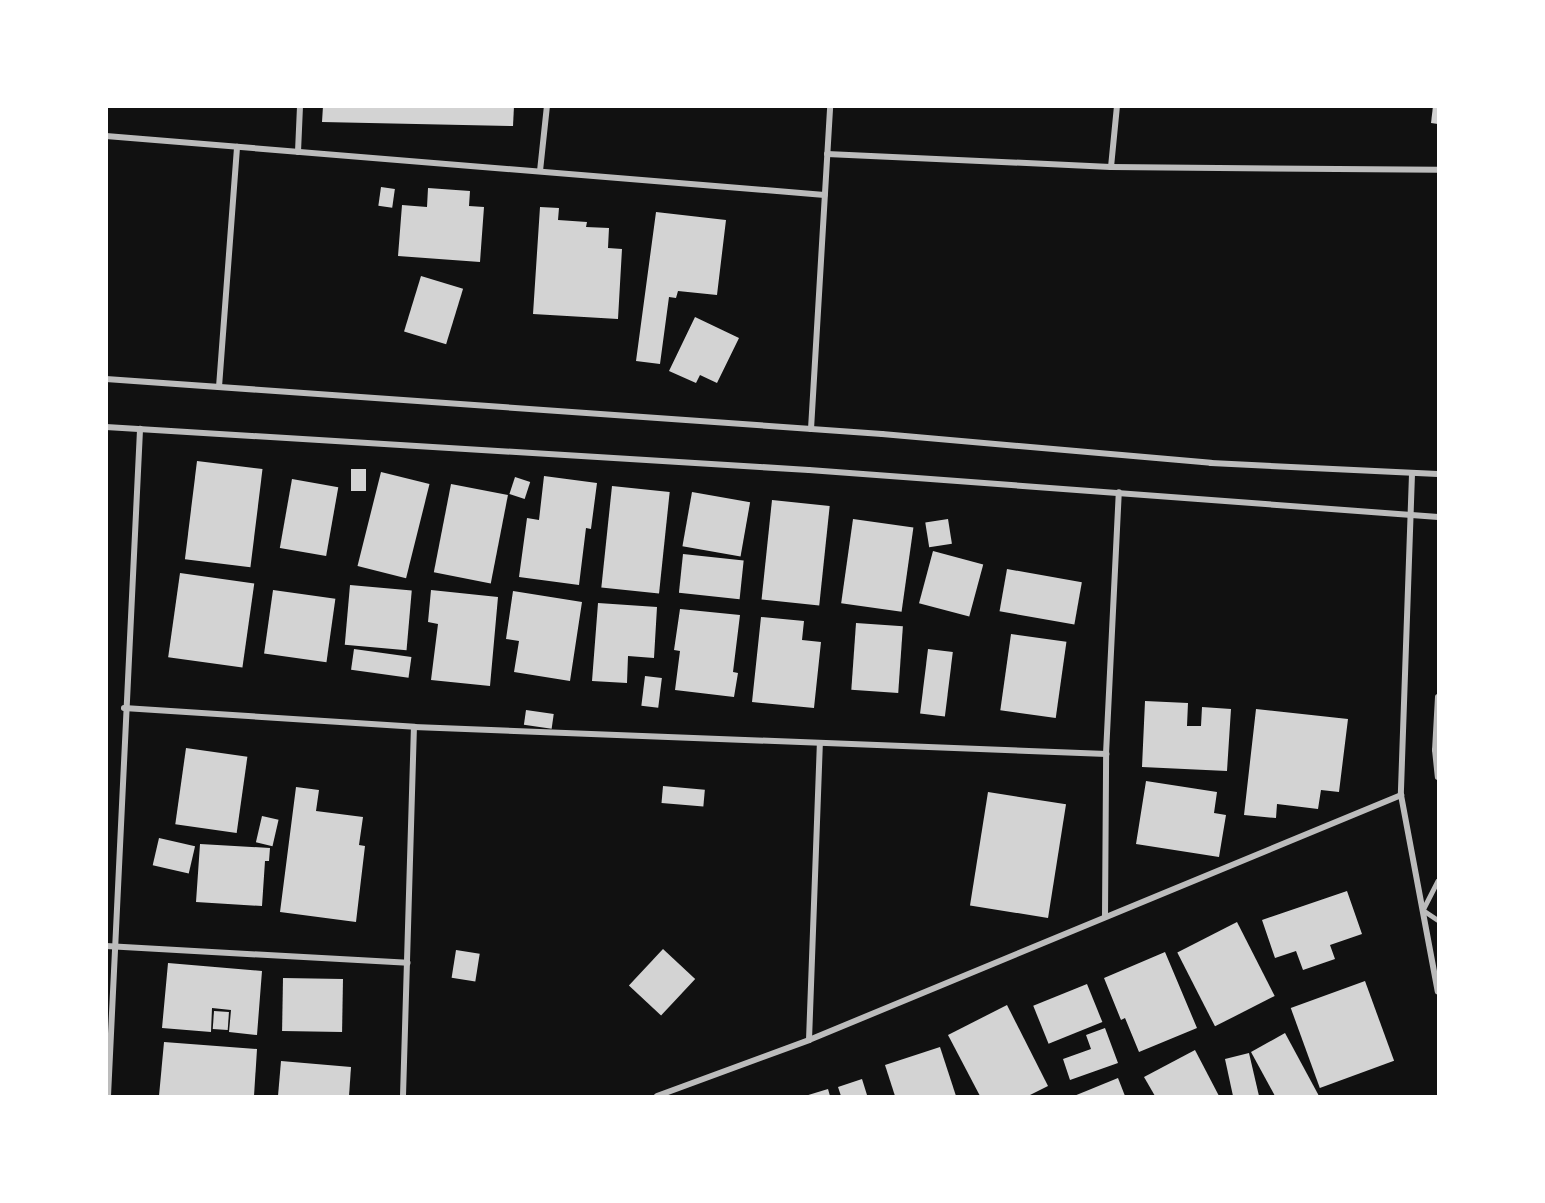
<!DOCTYPE html>
<html>
<head>
<meta charset="utf-8">
<style>
  body { margin:0 }
  #map { position:relative; width:1545px; height:1203px; overflow:hidden; background:#111; font-family:"Titillium Web",sans-serif }
  div>[style] { position:absolute }
  [style*='--x'] { left:calc(var(--x)*1px); top:calc(var(--y)*1px); width:calc(var(--w)*1px); rotate:calc(var(--a)*1deg) }
  .building>* { inset:0; background:#d3d3d3; transform-origin:0 0 }
  .service>* { height:4.5px; margin:-2.25px; padding:0 2.25px; transform-origin:2.25px; border-radius:2.25px; background:#bcbcbc }
  .minor>* { height:6px; margin:-3px; padding:0 3px; transform-origin:3px; border-radius:3px; background:#bcbcbc }
  span { translate:-50% -50%; white-space:nowrap; text-align:center; line-height:1.15; -webkit-text-stroke:5px #fff; paint-order:stroke }
  .frame { position:absolute; inset:0; border:108px solid #fff; pointer-events:none }
</style>
</head>
<body>
<div id="map">
  <div class="building">
    <div style="clip-path:polygon(323px 106px,514px 106px,513px 126px,322px 122px)"></div>
    <div style="clip-path:polygon(1433px 106px,1438px 106px,1438px 124px,1431px 123px)"></div>
    <div style="left:381px;top:187px;width:14px;height:19px;rotate:8deg"></div>
    <div style="clip-path:polygon(428px 188px,470px 191px,469px 206px,484px 207px,480px 262px,398px 256px,402px 205px,427px 207px)"></div>
    <div style="clip-path:polygon(540px 207px,559px 208px,558px 220px,587px 222px,586px 227px,609px 228px,608px 248px,622px 249px,618px 319px,533px 314px)"></div>
    <div style="clip-path:polygon(656px 212px,726px 220px,717px 295px,678px 291px,676px 298px,669px 297px,660px 364px,636px 361px)"></div>
    <div style="left:421px;top:276px;width:44px;height:58px;rotate:17deg"></div>
    <div style="clip-path:polygon(695px 317px,739px 338px,717px 383px,700px 375px,696px 383px,669px 371px)"></div>
    <div style="left:197px;top:461px;width:66px;height:99px;rotate:7deg"></div>
    <div style="left:366px;top:469px;width:22px;height:15px;rotate:90deg"></div>
    <div style="left:381px;top:472px;width:50px;height:97px;rotate:14deg"></div>
    <div style="clip-path:polygon(544px 476px,597px 483px,591px 529px,586px 528px,579px 585px,519px 577px,527px 518px,539px 520px)"></div>
    <div style="left:515px;top:477px;width:16px;height:18px;rotate:18deg"></div>
    <div style="left:292px;top:479px;width:47px;height:70px;rotate:10deg"></div>
    <div style="left:451px;top:484px;width:58px;height:90px;rotate:11deg"></div>
    <div style="left:612px;top:486px;width:58px;height:102px;rotate:6deg"></div>
    <div style="left:692px;top:492px;width:59px;height:55px;rotate:10deg"></div>
    <div style="left:772px;top:500px;width:58px;height:100px;rotate:6deg"></div>
    <div style="left:853px;top:519px;width:61px;height:85px;rotate:8deg"></div>
    <div style="left:948px;top:519px;width:25px;height:23px;rotate:81deg"></div>
    <div style="left:933px;top:551px;width:52px;height:54px;rotate:15deg"></div>
    <div style="left:683px;top:554px;width:61px;height:39px;rotate:6deg"></div>
    <div style="left:1007px;top:569px;width:76px;height:43px;rotate:10deg"></div>
    <div style="left:180px;top:573px;width:75px;height:85px;rotate:8deg"></div>
    <div style="left:350px;top:585px;width:62px;height:60px;rotate:5deg"></div>
    <div style="left:273px;top:590px;width:63px;height:64px;rotate:8deg"></div>
    <div style="clip-path:polygon(431px 590px,498px 597px,490px 686px,431px 680px,438px 624px,428px 622px)"></div>
    <div style="clip-path:polygon(513px 591px,582px 602px,570px 681px,514px 672px,519px 641px,506px 639px)"></div>
    <div style="clip-path:polygon(598px 603px,657px 607px,654px 658px,628px 656px,627px 683px,592px 681px)"></div>
    <div style="clip-path:polygon(680px 609px,740px 615px,733px 672px,738px 673px,734px 697px,675px 690px,680px 651px,674px 650px)"></div>
    <div style="clip-path:polygon(761px 617px,804px 621px,802px 640px,821px 642px,814px 708px,752px 702px)"></div>
    <div style="left:856px;top:623px;width:47px;height:67px;rotate:4deg"></div>
    <div style="left:1011px;top:634px;width:56px;height:77px;rotate:8deg"></div>
    <div style="left:354px;top:649px;width:58px;height:21px;rotate:8deg"></div>
    <div style="left:928px;top:649px;width:25px;height:65px;rotate:7deg"></div>
    <div style="left:645px;top:676px;width:17px;height:30px;rotate:7deg"></div>
    <div style="clip-path:polygon(1145px 701px,1188px 703px,1187px 726px,1201px 726px,1202px 707px,1231px 709px,1227px 771px,1142px 767px)"></div>
    <div style="clip-path:polygon(1256px 709px,1348px 719px,1339px 792px,1321px 790px,1318px 809px,1277px 804px,1276px 818px,1244px 815px)"></div>
    <div style="left:526px;top:710px;width:28px;height:15px;rotate:8deg"></div>
    <div style="left:186px;top:748px;width:62px;height:77px;rotate:8deg"></div>
    <div style="clip-path:polygon(1146px 781px,1217px 792px,1214px 813px,1226px 815px,1219px 857px,1136px 844px)"></div>
    <div style="left:663px;top:786px;width:42px;height:17px;rotate:5deg"></div>
    <div style="clip-path:polygon(296px 787px,319px 790px,316px 811px,363px 817px,359px 845px,365px 846px,356px 922px,280px 912px)"></div>
    <div style="left:988px;top:792px;width:79px;height:115px;rotate:9deg"></div>
    <div style="left:262px;top:816px;width:17px;height:27px;rotate:13deg"></div>
    <div style="left:159px;top:838px;width:37px;height:28px;rotate:13deg"></div>
    <div style="clip-path:polygon(200px 844px,270px 848px,269px 861px,265px 861px,262px 906px,196px 902px)"></div>
    <div style="clip-path:polygon(1347px 891px,1362px 934px,1330px 945px,1335px 959px,1303px 970px,1296px 951px,1275px 958px,1262px 920px)"></div>
    <div style="left:1237px;top:922px;width:83px;height:67px;rotate:63deg"></div>
    <div style="left:663px;top:949px;width:44px;height:50px;rotate:43deg"></div>
    <div style="left:456px;top:950px;width:24px;height:28px;rotate:9deg"></div>
    <div style="clip-path:polygon(1165px 952px,1197px 1028px,1139px 1052px,1125px 1018px,1121px 1020px,1104px 978px)"></div>
    <div style="clip-path:polygon(168px 963px,262px 971px,257px 1035px,229px 1032px,231px 1010px,212px 1008px,211px 1032px,162px 1028px)"></div>
    <div style="left:283px;top:978px;width:60px;height:53px;rotate:1deg"></div>
    <div style="left:1365px;top:981px;width:85px;height:79px;rotate:70deg"></div>
    <div style="left:1087px;top:984px;width:41px;height:58px;rotate:68deg"></div>
    <div style="clip-path:polygon(1007px 1005px,1048px 1086px,1028px 1096px,980px 1096px,948px 1035px)"></div>
    <div style="left:214px;top:1011px;width:15px;height:18px;rotate:4deg"></div>
    <div style="clip-path:polygon(1105px 1028px,1118px 1063px,1070px 1080px,1063px 1059px,1091px 1049px,1086px 1035px)"></div>
    <div style="clip-path:polygon(1285px 1033px,1319px 1096px,1275px 1096px,1251px 1052px)"></div>
    <div style="clip-path:polygon(164px 1042px,257px 1049px,254px 1096px,159px 1096px)"></div>
    <div style="clip-path:polygon(940px 1047px,956px 1096px,895px 1096px,885px 1065px)"></div>
    <div style="clip-path:polygon(1195px 1050px,1219px 1096px,1155px 1096px,1144px 1077px)"></div>
    <div style="clip-path:polygon(1249px 1053px,1259px 1096px,1233px 1096px,1225px 1059px)"></div>
    <div style="clip-path:polygon(281px 1061px,351px 1067px,349px 1096px,278px 1096px)"></div>
    <div style="clip-path:polygon(1118px 1078px,1125px 1096px,1074px 1096px)"></div>
    <div style="clip-path:polygon(862px 1079px,867px 1095px,841px 1096px,838px 1087px)"></div>
    <div style="clip-path:polygon(828px 1089px,830px 1096px,805px 1096px)"></div>
  </div>
  <div class="service">
    <div style="--x:1438;--y:881;--w:33;--a:117"></div>
    <div style="--x:1423;--y:910;--w:18;--a:34"></div>
  </div>
  <div class="minor">
    <div style="--x:106;--y:136;--w:721;--a:4.69"></div>
    <div style="--x:298;--y:152;--w:46;--a:-87.5"></div>
    <div style="--x:827;--y:154;--w:284;--a:2.6"></div>
    <div style="--x:1111;--y:167;--w:61;--a:-84.4"></div>
    <div style="--x:1111;--y:167;--w:327;--a:0.5"></div>
    <div style="--x:540;--y:171;--w:65;--a:-83.9"></div>
    <div style="--x:106;--y:379;--w:778;--a:4.05"></div>
    <div style="--x:882;--y:434;--w:330;--a:5"></div>
    <div style="--x:1211;--y:463;--w:227;--a:2.8"></div>
    <div style="--x:219;--y:387;--w:241;--a:-85.7"></div>
    <div style="--x:106;--y:427;--w:704;--a:3.5"></div>
    <div style="--x:809;--y:470;--w:631;--a:4.27"></div>
    <div style="--x:811;--y:429;--w:324;--a:-86.6"></div>
    <div style="--x:1412;--y:474;--w:321;--a:92"></div>
    <div style="--x:1401;--y:795;--w:200;--a:79.4"></div>
    <div style="--x:1438;--y:697;--w:53;--a:93.2"></div>
    <div style="--x:1435;--y:750;--w:27;--a:84"></div>
    <div style="--x:124;--y:708;--w:291;--a:3.7"></div>
    <div style="--x:414;--y:727;--w:693;--a:2.23"></div>
    <div style="--x:1106;--y:754;--w:262;--a:-87.2"></div>
    <div style="--x:1105;--y:916;--w:162;--a:-89.6"></div>
    <div style="--x:106;--y:946;--w:302;--a:3.2"></div>
    <div style="--x:809;--y:1040;--w:641;--a:-22.48"></div>
    <div style="--x:108;--y:1096;--w:668;--a:-87.25"></div>
    <div style="--x:403;--y:1096;--w:369;--a:-88.3"></div>
    <div style="--x:657;--y:1096;--w:162;--a:-20.2"></div>
    <div style="--x:809;--y:1040;--w:297;--a:-87.9"></div>
  </div>
  <div class="frame"></div>
</div>
</body>
</html>
